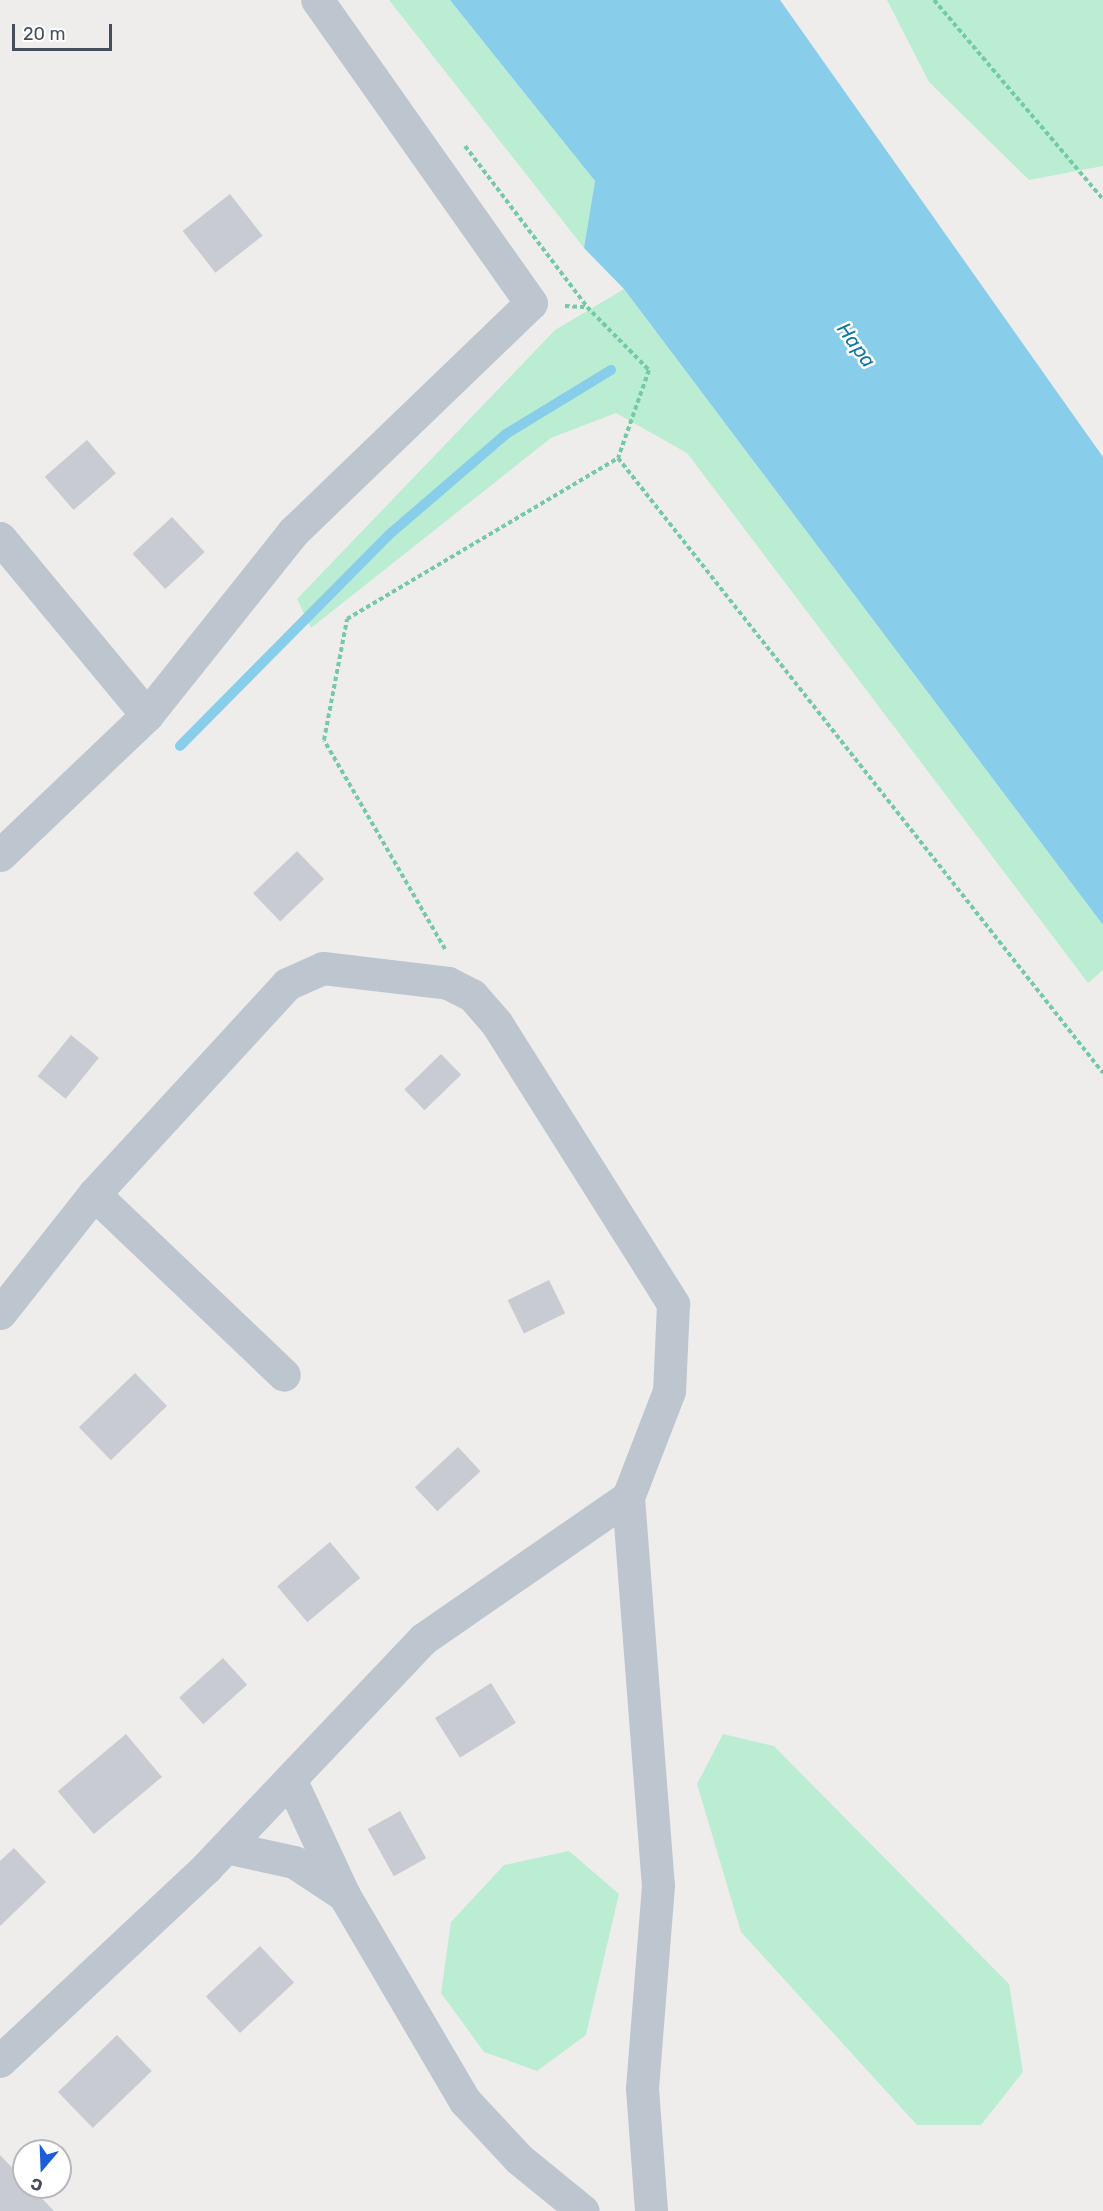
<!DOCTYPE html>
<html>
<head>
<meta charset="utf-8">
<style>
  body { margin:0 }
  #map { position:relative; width:1103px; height:2211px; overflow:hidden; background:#efedec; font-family:Rubik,sans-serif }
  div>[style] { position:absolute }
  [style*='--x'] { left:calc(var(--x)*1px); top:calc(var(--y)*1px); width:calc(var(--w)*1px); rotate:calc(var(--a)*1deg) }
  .green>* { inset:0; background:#bbedd3 }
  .water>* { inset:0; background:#88cdea }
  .stream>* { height:10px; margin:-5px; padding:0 5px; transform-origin:5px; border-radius:5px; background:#88cdea }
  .building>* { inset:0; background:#c9cbd2; transform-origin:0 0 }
  .path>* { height:4px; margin-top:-2px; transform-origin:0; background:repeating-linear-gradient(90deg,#74caa7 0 4.5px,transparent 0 7.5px) }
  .minor>* { height:33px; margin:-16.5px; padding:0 16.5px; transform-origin:16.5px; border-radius:16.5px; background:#bdc6cf }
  span { translate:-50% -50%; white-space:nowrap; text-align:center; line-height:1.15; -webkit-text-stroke:5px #fff; paint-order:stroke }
  .water-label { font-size:20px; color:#0f77a3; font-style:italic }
  .north { position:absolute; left:12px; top:2139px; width:60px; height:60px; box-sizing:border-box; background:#fff; border:2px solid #b5b8bd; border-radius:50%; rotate:199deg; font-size:16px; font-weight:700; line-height:24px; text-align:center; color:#454e5a }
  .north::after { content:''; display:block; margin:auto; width:21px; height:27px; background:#1c5eda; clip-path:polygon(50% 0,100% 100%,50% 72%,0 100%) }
  .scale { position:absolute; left:12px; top:24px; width:100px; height:27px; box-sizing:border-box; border:3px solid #454e5a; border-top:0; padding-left:8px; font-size:18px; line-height:21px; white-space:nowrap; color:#454e5a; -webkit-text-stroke:4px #fff; paint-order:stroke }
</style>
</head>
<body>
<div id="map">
  <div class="green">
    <div style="clip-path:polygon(389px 0,450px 0,595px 181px,584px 248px)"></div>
    <div style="clip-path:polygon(887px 0,1103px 0,1103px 166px,1029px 180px,929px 82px)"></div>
    <div style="clip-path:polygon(624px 289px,1103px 925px,1103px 970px,1088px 983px,687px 453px,616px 413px,551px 438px,311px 628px,297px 599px,555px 330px)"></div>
    <div style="clip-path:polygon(723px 1734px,774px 1746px,1009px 1984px,1023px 2072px,981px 2125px,917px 2125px,741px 1932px,697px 1784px)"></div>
    <div style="clip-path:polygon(569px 1851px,619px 1894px,586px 2035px,537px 2071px,484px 2052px,441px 1993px,451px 1922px,504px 1865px)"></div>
  </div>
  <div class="water">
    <div style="clip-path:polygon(450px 0,780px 0,1103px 457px,1103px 925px,624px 289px,584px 248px,595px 181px)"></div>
  </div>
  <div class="stream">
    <div style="--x:180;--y:746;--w:300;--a:-45.3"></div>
    <div style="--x:391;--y:533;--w:152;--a:-40.7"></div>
    <div style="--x:506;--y:434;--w:123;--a:-31.4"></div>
  </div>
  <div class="building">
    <div style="left:230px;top:194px;width:53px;height:60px;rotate:52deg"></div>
    <div style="left:87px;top:440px;width:44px;height:56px;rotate:49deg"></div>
    <div style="left:172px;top:517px;width:48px;height:54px;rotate:47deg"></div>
    <div style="left:297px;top:851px;width:39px;height:61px;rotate:46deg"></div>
    <div style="left:71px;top:1035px;width:36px;height:53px;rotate:39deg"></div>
    <div style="left:441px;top:1054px;width:29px;height:51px;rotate:46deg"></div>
    <div style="left:549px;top:1280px;width:37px;height:46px;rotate:64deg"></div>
    <div style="left:135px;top:1373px;width:46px;height:78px;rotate:46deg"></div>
    <div style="left:458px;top:1447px;width:33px;height:59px;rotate:47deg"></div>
    <div style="left:330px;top:1542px;width:47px;height:69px;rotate:50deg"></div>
    <div style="left:223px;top:1658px;width:36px;height:59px;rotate:48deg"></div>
    <div style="left:491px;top:1683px;width:47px;height:66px;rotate:58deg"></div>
    <div style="left:126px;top:1734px;width:56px;height:89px;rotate:50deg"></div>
    <div style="left:400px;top:1811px;width:54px;height:37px;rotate:61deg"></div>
    <div style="clip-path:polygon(14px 1848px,46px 1882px,0 1926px,0 1861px)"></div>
    <div style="left:260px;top:1946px;width:50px;height:74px;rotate:47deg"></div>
    <div style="left:117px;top:2035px;width:50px;height:82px;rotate:46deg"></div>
    <div style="clip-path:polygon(0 2155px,24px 2180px,24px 2187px,31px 2187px,54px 2211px,0 2211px)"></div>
  </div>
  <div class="path">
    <div style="--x:934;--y:0;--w:261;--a:49.7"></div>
    <div style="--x:465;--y:146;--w:202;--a:52.8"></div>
    <div style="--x:587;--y:307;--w:88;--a:45.5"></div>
    <div style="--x:649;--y:370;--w:93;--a:109.4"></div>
    <div style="--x:565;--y:306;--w:22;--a:3"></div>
    <div style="--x:445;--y:949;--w:241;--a:-120.1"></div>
    <div style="--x:324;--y:740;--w:123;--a:-79.2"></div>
    <div style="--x:347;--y:619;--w:315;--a:-30.7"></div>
    <div style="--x:618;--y:458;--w:783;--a:51.74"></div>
  </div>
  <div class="minor">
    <div style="--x:0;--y:538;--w:230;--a:50.3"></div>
    <div style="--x:147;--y:715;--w:234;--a:-51.4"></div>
    <div style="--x:293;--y:532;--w:330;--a:-43.9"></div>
    <div style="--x:531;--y:303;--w:371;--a:-125.2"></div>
    <div style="--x:0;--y:855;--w:203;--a:-43.6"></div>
    <div style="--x:94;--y:1194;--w:262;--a:43.6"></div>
    <div style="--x:0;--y:1313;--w:152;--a:-51.7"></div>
    <div style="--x:94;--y:1194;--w:285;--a:-47.4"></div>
    <div style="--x:287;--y:984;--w:39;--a:-24"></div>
    <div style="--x:323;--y:968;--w:126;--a:6.8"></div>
    <div style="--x:448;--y:983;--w:27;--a:27"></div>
    <div style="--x:472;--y:995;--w:38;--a:49"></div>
    <div style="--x:497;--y:1024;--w:331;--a:57.8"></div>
    <div style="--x:673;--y:1304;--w:87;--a:92.6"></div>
    <div style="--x:669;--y:1391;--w:114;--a:111.1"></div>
    <div style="--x:628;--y:1497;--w:249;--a:145.3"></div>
    <div style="--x:423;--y:1639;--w:314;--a:133.5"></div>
    <div style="--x:207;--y:1867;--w:284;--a:136.9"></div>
    <div style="--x:628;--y:1497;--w:389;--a:85.6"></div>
    <div style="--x:658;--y:1885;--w:204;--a:94.5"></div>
    <div style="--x:642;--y:2088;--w:123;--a:85.8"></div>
    <div style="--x:291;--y:1781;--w:126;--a:65.1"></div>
    <div style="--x:344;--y:1895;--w:239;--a:59.6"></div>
    <div style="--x:465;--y:2101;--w:79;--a:47"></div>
    <div style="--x:519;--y:2159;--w:82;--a:39.1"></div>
    <div style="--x:226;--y:1847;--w:70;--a:12.4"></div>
    <div style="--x:294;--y:1862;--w:60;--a:33.4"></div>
  </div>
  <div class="water-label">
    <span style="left:856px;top:345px;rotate:54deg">Нара</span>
  </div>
  <div class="north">С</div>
  <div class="scale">20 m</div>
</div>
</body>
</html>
